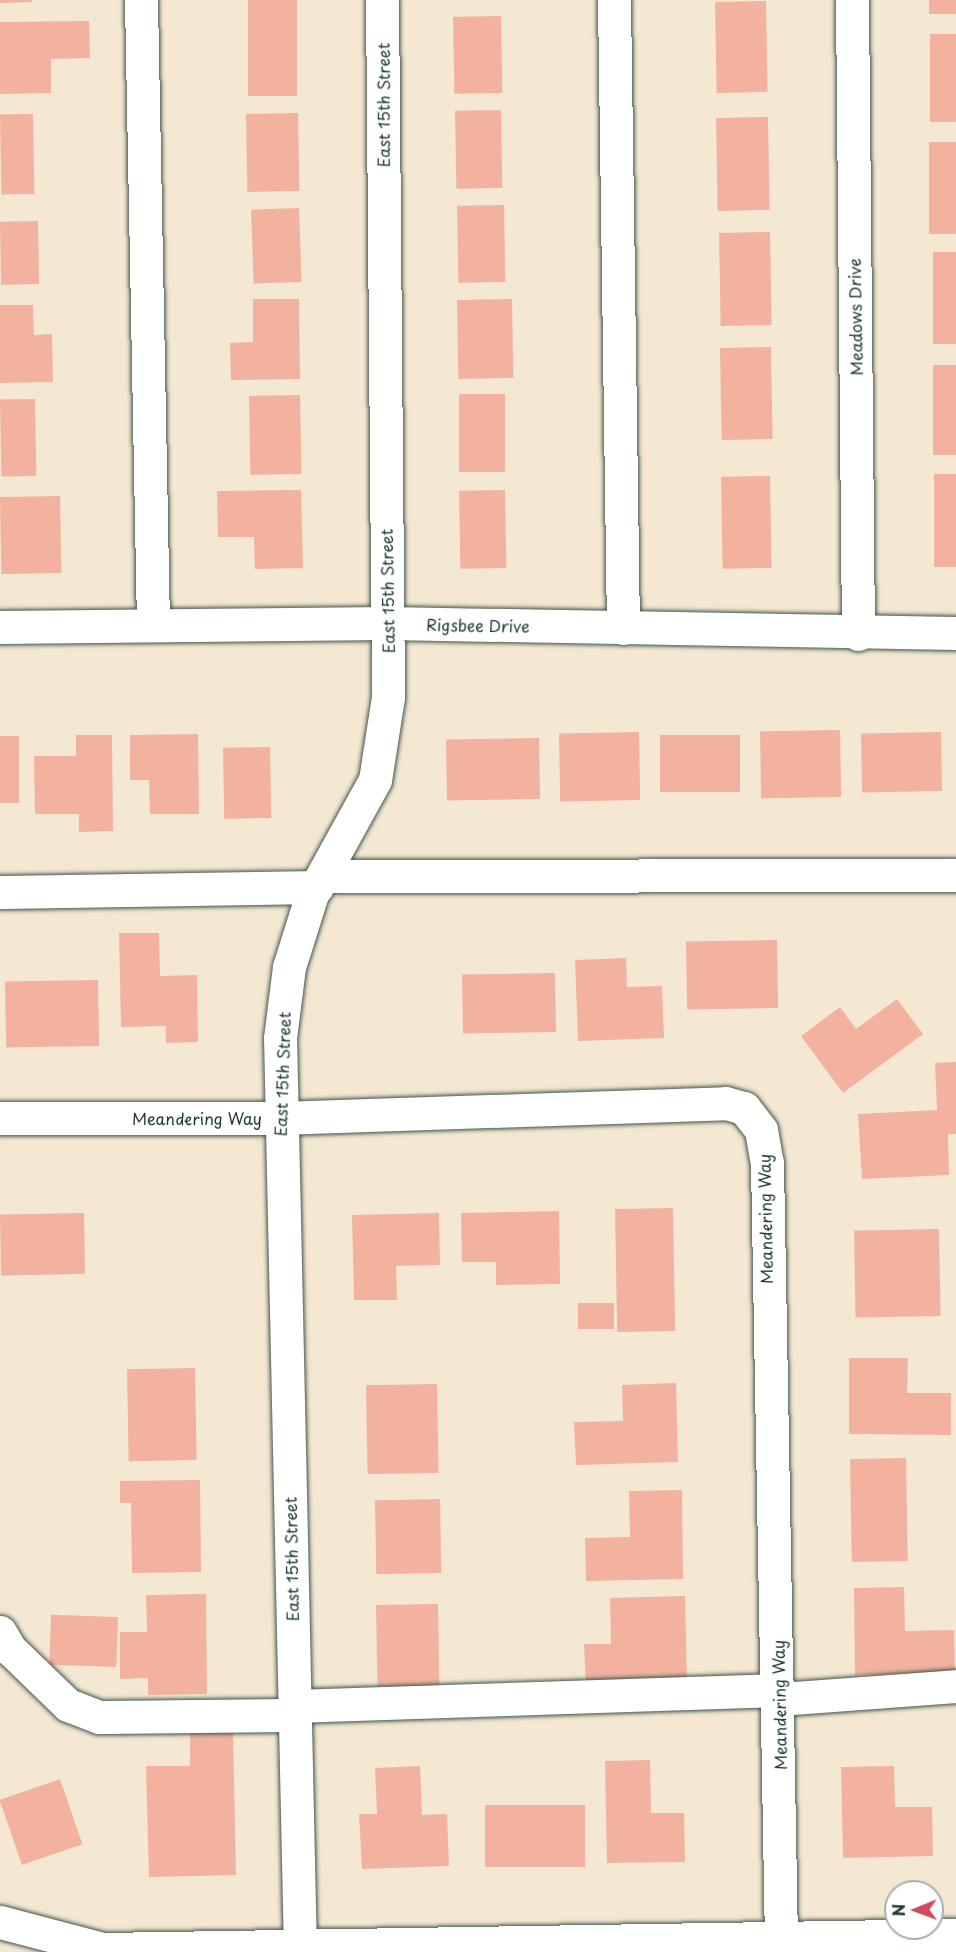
<!DOCTYPE html>
<html>
<head>
<meta charset="utf-8">
<style>
  body { margin:0 }
  #map { position:relative; width:956px; height:1952px; overflow:hidden; background:#f5e8d2; font-family:"Playpen Sans",sans-serif }
  div>[style] { position:absolute }
  [style*='--x'] { left:calc(var(--x)*1px); top:calc(var(--y)*1px); width:calc(var(--w)*1px); rotate:calc(var(--a)*1deg) }
  .building>* { inset:0; background:#f3b2a0; transform-origin:0 0 }
  .roads { filter:drop-shadow(0 0 2px #3f574c) drop-shadow(0 0 2px #3f574c) }
  .minor>* { height:33px; margin:-16.5px; padding:0 16.5px; transform-origin:16.5px; border-radius:16.5px; background:#fff }
  span { translate:-50% -50%; white-space:nowrap; text-align:center; line-height:1.15; -webkit-text-stroke:4.5px #fff; paint-order:stroke }
  .street-label { font-size:16px; color:#1f3d34 }
  .north { position:absolute; left:884px; top:1880px; width:60px; height:60px; box-sizing:border-box; background:#fff; border:2px solid #a5b1ae; border-radius:50%; rotate:269deg; font-size:16px; font-weight:700; line-height:24px; text-align:center; color:#1f3d34 }
  .north::after { content:''; display:block; margin:auto; width:21px; height:27px; background:#d1495b; clip-path:polygon(50% 0,100% 100%,50% 72%,0 100%) }
</style>
</head>
<body>
<div id="map">
  <div class="building">
    <div style="clip-path:polygon(0 0,32px 0,32px 2px,0 3px)"></div>
    <div style="left:248px;top:0;width:49px;height:96px"></div>
    <div style="left:929px;top:0;width:27px;height:14px"></div>
    <div style="left:766px;top:1px;width:91px;height:51px;rotate:89deg"></div>
    <div style="left:501px;top:16px;width:77px;height:48px;rotate:89deg"></div>
    <div style="clip-path:polygon(89px 21px,90px 58px,51px 59px,51px 93px,0 94px,0 22px)"></div>
    <div style="left:956px;top:34px;width:88px;height:26px;rotate:90deg"></div>
    <div style="left:501px;top:110px;width:78px;height:46px;rotate:89deg"></div>
    <div style="left:298px;top:113px;width:78px;height:52px;rotate:89deg"></div>
    <div style="left:33px;top:114px;width:80px;height:33px;rotate:89deg"></div>
    <div style="left:768px;top:117px;width:93px;height:52px;rotate:89deg"></div>
    <div style="left:929px;top:142px;width:27px;height:92px"></div>
    <div style="left:504px;top:205px;width:77px;height:47px;rotate:89deg"></div>
    <div style="left:299px;top:208px;width:74px;height:48px;rotate:88deg"></div>
    <div style="left:38px;top:221px;width:63px;height:38px;rotate:89deg"></div>
    <div style="left:770px;top:232px;width:93px;height:51px;rotate:89deg"></div>
    <div style="left:956px;top:252px;width:92px;height:23px;rotate:90deg"></div>
    <div style="clip-path:polygon(253px 299px,299px 299px,300px 379px,231px 380px,230px 343px,253px 342px)"></div>
    <div style="left:512px;top:299px;width:79px;height:55px;rotate:89deg"></div>
    <div style="clip-path:polygon(0 305px,33px 305px,34px 335px,52px 334px,53px 382px,0 383px)"></div>
    <div style="left:771px;top:347px;width:92px;height:51px;rotate:89deg"></div>
    <div style="left:933px;top:365px;width:23px;height:90px"></div>
    <div style="left:459px;top:394px;width:46px;height:78px"></div>
    <div style="left:300px;top:395px;width:79px;height:51px;rotate:89deg"></div>
    <div style="left:35px;top:399px;width:77px;height:35px;rotate:89deg"></div>
    <div style="left:934px;top:474px;width:22px;height:93px"></div>
    <div style="left:770px;top:476px;width:92px;height:49px;rotate:89deg"></div>
    <div style="clip-path:polygon(301px 490px,303px 568px,255px 569px,254px 537px,218px 537px,217px 491px)"></div>
    <div style="left:505px;top:490px;width:78px;height:46px;rotate:89deg"></div>
    <div style="left:60px;top:496px;width:77px;height:60px;rotate:89deg"></div>
    <div style="left:840px;top:730px;width:67px;height:80px;rotate:89deg"></div>
    <div style="left:639px;top:732px;width:68px;height:80px;rotate:89deg"></div>
    <div style="left:941px;top:732px;width:59px;height:80px;rotate:89deg"></div>
    <div style="clip-path:polygon(198px 734px,199px 814px,150px 814px,149px 780px,130px 780px,130px 735px)"></div>
    <div style="clip-path:polygon(76px 735px,112px 735px,113px 831px,79px 832px,79px 814px,35px 814px,34px 756px,76px 756px)"></div>
    <div style="left:740px;top:735px;width:57px;height:80px;rotate:90deg"></div>
    <div style="left:0;top:736px;width:19px;height:67px"></div>
    <div style="left:539px;top:738px;width:61px;height:93px;rotate:89deg"></div>
    <div style="left:270px;top:747px;width:71px;height:47px;rotate:89deg"></div>
    <div style="clip-path:polygon(119px 933px,159px 933px,160px 976px,197px 975px,198px 1042px,166px 1043px,166px 1026px,121px 1027px)"></div>
    <div style="left:777px;top:940px;width:68px;height:91px;rotate:89deg"></div>
    <div style="clip-path:polygon(626px 958px,627px 987px,662px 986px,664px 1038px,578px 1041px,575px 960px)"></div>
    <div style="left:555px;top:973px;width:59px;height:93px;rotate:89deg"></div>
    <div style="left:98px;top:980px;width:66px;height:93px;rotate:89deg"></div>
    <div style="clip-path:polygon(897px 999px,923px 1034px,843px 1093px,801px 1036px,840px 1007px,856px 1029px)"></div>
    <div style="clip-path:polygon(956px 1062px,956px 1134px,948px 1134px,949px 1175px,862px 1179px,858px 1114px,937px 1110px,935px 1063px)"></div>
    <div style="left:673px;top:1208px;width:123px;height:58px;rotate:89deg"></div>
    <div style="clip-path:polygon(559px 1211px,560px 1284px,496px 1285px,496px 1262px,462px 1262px,461px 1213px)"></div>
    <div style="left:84px;top:1213px;width:61px;height:84px;rotate:89deg"></div>
    <div style="clip-path:polygon(439px 1213px,440px 1265px,396px 1266px,397px 1300px,354px 1300px,352px 1215px)"></div>
    <div style="left:939px;top:1229px;width:87px;height:85px;rotate:89deg"></div>
    <div style="left:578px;top:1303px;width:36px;height:26px"></div>
    <div style="clip-path:polygon(849px 1358px,908px 1358px,907px 1393px,951px 1393px,951px 1435px,849px 1434px)"></div>
    <div style="left:195px;top:1368px;width:92px;height:68px;rotate:89deg"></div>
    <div style="clip-path:polygon(676px 1383px,678px 1462px,576px 1465px,574px 1422px,623px 1421px,622px 1385px)"></div>
    <div style="left:437px;top:1384px;width:89px;height:71px;rotate:89deg"></div>
    <div style="left:906px;top:1458px;width:103px;height:56px;rotate:89deg"></div>
    <div style="clip-path:polygon(200px 1480px,201px 1572px,132px 1573px,131px 1503px,120px 1503px,120px 1481px)"></div>
    <div style="clip-path:polygon(682px 1490px,683px 1579px,586px 1581px,585px 1538px,630px 1537px,629px 1491px)"></div>
    <div style="left:440px;top:1499px;width:74px;height:65px;rotate:89deg"></div>
    <div style="clip-path:polygon(904px 1587px,905px 1631px,954px 1630px,955px 1673px,855px 1675px,854px 1588px)"></div>
    <div style="clip-path:polygon(206px 1594px,207px 1694px,148px 1695px,148px 1678px,120px 1679px,120px 1632px,147px 1632px,146px 1595px)"></div>
    <div style="clip-path:polygon(685px 1596px,687px 1685px,586px 1688px,584px 1644px,611px 1644px,610px 1598px)"></div>
    <div style="left:438px;top:1604px;width:82px;height:62px;rotate:89deg"></div>
    <div style="left:118px;top:1617px;width:50px;height:67px;rotate:92deg"></div>
    <div style="clip-path:polygon(233px 1731px,236px 1875px,149px 1877px,146px 1766px,190px 1766px,190px 1732px)"></div>
    <div style="clip-path:polygon(650px 1760px,651px 1813px,684px 1813px,685px 1862px,607px 1863px,605px 1761px)"></div>
    <div style="clip-path:polygon(420px 1766px,422px 1815px,447px 1814px,449px 1866px,362px 1869px,359px 1814px,377px 1814px,375px 1768px)"></div>
    <div style="clip-path:polygon(894px 1766px,895px 1807px,932px 1807px,933px 1856px,843px 1858px,841px 1767px)"></div>
    <div style="left:60px;top:1779px;width:69px;height:64px;rotate:71deg"></div>
    <div style="left:585px;top:1805px;width:62px;height:100px;rotate:90deg"></div>
  </div>
  <div class="roads">
    <div class="minor">
      <div style="--x:141;--y:0;--w:625;--a:88.9"></div>
      <div style="--x:614;--y:0;--w:628;--a:89.18"></div>
      <div style="--x:852;--y:0;--w:634;--a:89.46"></div>
      <div style="--x:0;--y:627;--w:387;--a:-0.6"></div>
      <div style="--x:387;--y:623;--w:569;--a:1.01"></div>
      <div style="--x:324;--y:876;--w:632;--a:-0.09"></div>
      <div style="--x:0;--y:892;--w:317;--a:-0.9"></div>
      <div style="--x:0;--y:1118;--w:279;--a:0"></div>
      <div style="--x:279;--y:1118;--w:447;--a:-1.9"></div>
      <div style="--x:726;--y:1103;--w:19;--a:16"></div>
      <div style="--x:744;--y:1108;--w:28;--a:52"></div>
      <div style="--x:761;--y:1130;--w:34;--a:80"></div>
      <div style="--x:767;--y:1163;--w:775;--a:88.97"></div>
      <div style="--x:0;--y:1632;--w:20;--a:60"></div>
      <div style="--x:10;--y:1649;--w:81;--a:44"></div>
      <div style="--x:68;--y:1705;--w:33;--a:21"></div>
      <div style="--x:99;--y:1717;--w:196;--a:-0.6"></div>
      <div style="--x:780;--y:1699;--w:176;--a:-4.2"></div>
      <div style="--x:294;--y:1706;--w:486;--a:-1.9"></div>
      <div style="--x:0;--y:1922;--w:106;--a:14.7"></div>
      <div style="--x:103;--y:1949;--w:853;--a:-0.94"></div>
      <div style="--x:300;--y:1952;--w:914;--a:-91.25"></div>
      <div style="--x:280;--y:1038;--w:72;--a:-82.8"></div>
      <div style="--x:289;--y:967;--w:77;--a:-72.5"></div>
      <div style="--x:312;--y:894;--w:130;--a:-61.1"></div>
      <div style="--x:375;--y:780;--w:84;--a:-81.1"></div>
      <div style="--x:388;--y:697;--w:697;--a:-90.49"></div>
    </div>
  </div>
  <div class="street-label">
    <span style="left:383px;top:105px;rotate:-90deg">East 15th Street</span>
    <span style="left:855px;top:317px;rotate:-91deg">Meadows Drive</span>
    <span style="left:387px;top:591px;rotate:-91deg">East 15th Street</span>
    <span style="left:478px;top:625px;rotate:1deg">Rigsbee Drive</span>
    <span style="left:282px;top:1074px;rotate:-88deg">East 15th Street</span>
    <span style="left:197px;top:1118px">Meandering Way</span>
    <span style="left:765px;top:1219px;rotate:-91deg">Meandering Way</span>
    <span style="left:291px;top:1559px;rotate:-91deg">East 15th Street</span>
    <span style="left:779px;top:1705px;rotate:-91deg">Meandering Way</span>
  </div>
  <div class="north">N</div>
</div>
</body>
</html>
